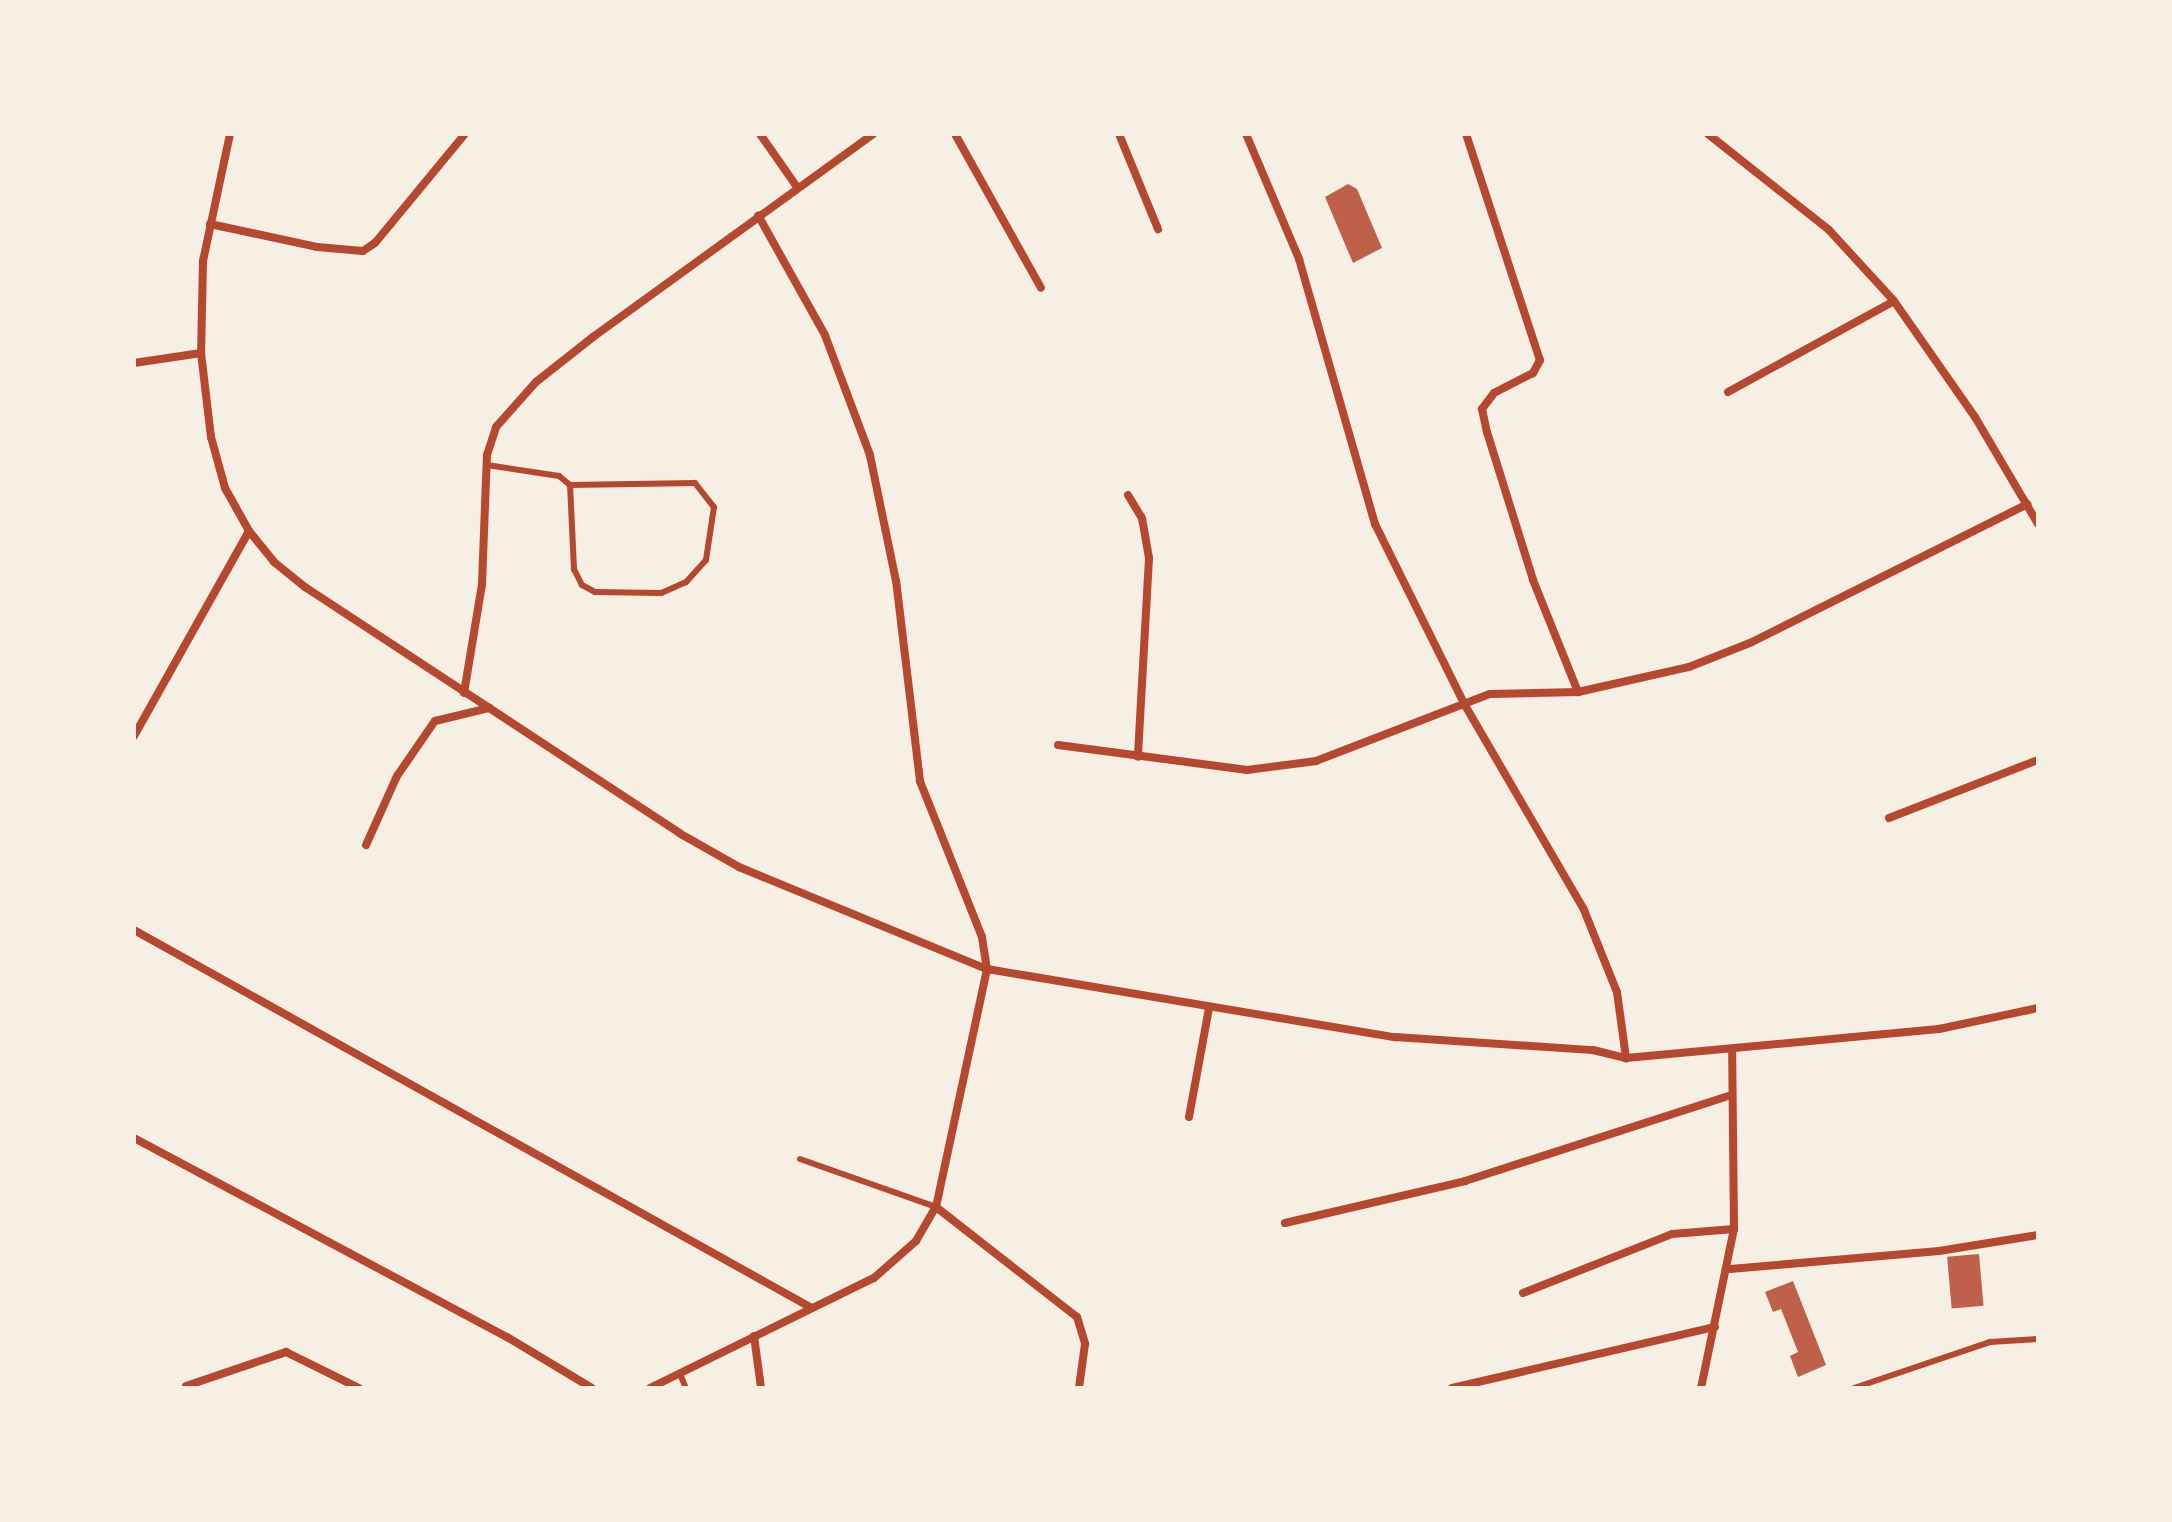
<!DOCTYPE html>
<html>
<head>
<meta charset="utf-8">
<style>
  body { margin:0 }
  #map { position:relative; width:2172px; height:1522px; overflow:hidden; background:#f6efe4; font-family:"Roboto Condensed",sans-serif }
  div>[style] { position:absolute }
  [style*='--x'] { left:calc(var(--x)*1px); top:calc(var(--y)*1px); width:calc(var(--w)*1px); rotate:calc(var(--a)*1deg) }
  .building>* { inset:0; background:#bf614a; transform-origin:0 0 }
  .service>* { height:6px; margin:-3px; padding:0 3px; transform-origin:3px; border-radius:3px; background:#b5482f }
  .minor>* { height:8px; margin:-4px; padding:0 4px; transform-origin:4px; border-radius:4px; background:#b5482f }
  span { translate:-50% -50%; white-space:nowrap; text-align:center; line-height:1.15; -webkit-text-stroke:6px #f6efe4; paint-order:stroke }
  .frame { position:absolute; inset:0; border:136px solid #f6efe4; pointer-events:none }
</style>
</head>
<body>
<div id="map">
  <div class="building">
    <div style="clip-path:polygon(1348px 184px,1357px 189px,1382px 248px,1353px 263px,1325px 197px)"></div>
    <div style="left:1979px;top:1254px;width:52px;height:32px;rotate:85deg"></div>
    <div style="clip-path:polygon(1793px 1281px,1826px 1365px,1798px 1377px,1790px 1356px,1798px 1352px,1781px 1309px,1773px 1312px,1765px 1292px)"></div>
  </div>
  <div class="service">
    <div style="--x:487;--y:465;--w:73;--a:8.7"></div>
    <div style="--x:559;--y:476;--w:14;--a:39"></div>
    <div style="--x:570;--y:485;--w:125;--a:-0.9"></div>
    <div style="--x:695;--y:483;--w:31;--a:52"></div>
    <div style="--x:714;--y:507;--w:54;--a:98.6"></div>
    <div style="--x:706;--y:560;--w:30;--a:132"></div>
    <div style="--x:686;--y:582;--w:27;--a:156"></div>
    <div style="--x:661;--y:593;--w:66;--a:-179.1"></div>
    <div style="--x:595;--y:592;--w:15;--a:-152"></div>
    <div style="--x:582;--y:585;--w:18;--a:-117"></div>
    <div style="--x:574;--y:569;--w:84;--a:-92.7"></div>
    <div style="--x:800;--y:1159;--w:144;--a:19.4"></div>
    <div style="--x:680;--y:1374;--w:15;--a:67"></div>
    <div style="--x:1854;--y:1388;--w:144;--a:-18.7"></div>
    <div style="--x:1990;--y:1342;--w:48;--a:-3.6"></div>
  </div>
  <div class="minor">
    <div style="--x:230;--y:134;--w:130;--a:102"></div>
    <div style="--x:203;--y:261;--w:92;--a:91.2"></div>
    <div style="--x:201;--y:353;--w:85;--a:83.2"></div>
    <div style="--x:211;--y:437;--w:53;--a:74.6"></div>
    <div style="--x:225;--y:488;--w:49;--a:60.8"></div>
    <div style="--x:249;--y:531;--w:40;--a:51"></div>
    <div style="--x:274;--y:562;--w:40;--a:39"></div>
    <div style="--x:305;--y:587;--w:448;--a:33.3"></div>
    <div style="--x:679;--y:833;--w:69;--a:29.5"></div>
    <div style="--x:739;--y:867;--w:268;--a:22.4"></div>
    <div style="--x:987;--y:969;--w:414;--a:9.5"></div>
    <div style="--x:1395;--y:1037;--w:198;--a:3.8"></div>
    <div style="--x:1593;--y:1050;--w:34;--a:14"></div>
    <div style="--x:1626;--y:1058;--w:314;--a:-5.3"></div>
    <div style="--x:1939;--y:1029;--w:101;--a:-12"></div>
    <div style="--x:760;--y:134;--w:65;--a:55.1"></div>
    <div style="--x:955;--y:134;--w:176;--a:60.8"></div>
    <div style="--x:1119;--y:134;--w:103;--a:67.7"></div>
    <div style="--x:1246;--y:134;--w:136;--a:67"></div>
    <div style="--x:1299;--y:259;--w:276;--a:74"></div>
    <div style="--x:1375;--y:524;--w:204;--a:63.6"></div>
    <div style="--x:1466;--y:707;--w:235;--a:59.8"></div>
    <div style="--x:1584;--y:910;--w:88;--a:68.1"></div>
    <div style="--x:1617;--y:992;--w:67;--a:82.2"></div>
    <div style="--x:1466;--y:134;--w:238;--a:71.9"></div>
    <div style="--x:1540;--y:360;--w:15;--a:118"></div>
    <div style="--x:1533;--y:373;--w:44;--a:152.9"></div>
    <div style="--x:1494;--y:393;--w:20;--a:127"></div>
    <div style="--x:1482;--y:409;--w:24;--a:78"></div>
    <div style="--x:1487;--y:432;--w:155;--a:72.7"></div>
    <div style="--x:1533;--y:580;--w:121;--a:68.1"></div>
    <div style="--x:1708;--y:134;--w:154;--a:38.4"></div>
    <div style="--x:1829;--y:230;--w:96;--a:47.5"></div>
    <div style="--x:1894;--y:301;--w:141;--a:55.1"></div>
    <div style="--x:1975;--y:417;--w:124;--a:59.5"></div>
    <div style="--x:210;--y:224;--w:109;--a:12.1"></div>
    <div style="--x:317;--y:247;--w:46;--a:5"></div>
    <div style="--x:363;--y:251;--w:14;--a:-34"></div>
    <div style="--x:375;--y:243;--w:141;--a:-50.5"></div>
    <div style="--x:134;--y:363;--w:68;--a:-8.5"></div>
    <div style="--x:1728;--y:392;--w:189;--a:-28.7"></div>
    <div style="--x:1128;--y:495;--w:27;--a:59"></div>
    <div style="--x:1142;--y:518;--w:41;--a:80.1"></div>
    <div style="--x:1149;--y:558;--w:199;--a:93.2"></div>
    <div style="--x:464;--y:693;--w:110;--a:-80.6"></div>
    <div style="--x:482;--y:584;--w:129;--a:-87.8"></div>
    <div style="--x:487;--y:455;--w:29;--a:-72"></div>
    <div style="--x:496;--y:427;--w:60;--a:-48.4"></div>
    <div style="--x:536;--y:382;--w:73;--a:-38.3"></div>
    <div style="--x:593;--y:337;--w:346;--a:-35.9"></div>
    <div style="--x:134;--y:736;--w:235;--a:-60.7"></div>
    <div style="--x:1058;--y:745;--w:191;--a:7.5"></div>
    <div style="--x:1247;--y:770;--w:70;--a:-7.4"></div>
    <div style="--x:1316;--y:761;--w:186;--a:-21.1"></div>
    <div style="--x:1490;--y:694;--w:88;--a:-1.3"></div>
    <div style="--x:1578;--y:692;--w:114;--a:-12.7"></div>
    <div style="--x:1689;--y:667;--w:68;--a:-21.6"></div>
    <div style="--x:1752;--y:642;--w:308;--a:-26.6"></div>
    <div style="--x:1889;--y:818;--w:160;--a:-21.3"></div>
    <div style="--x:366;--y:845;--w:76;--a:-65.8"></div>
    <div style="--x:397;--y:776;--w:67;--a:-55.4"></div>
    <div style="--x:435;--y:721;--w:56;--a:-13.5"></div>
    <div style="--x:134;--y:930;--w:774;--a:29.15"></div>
    <div style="--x:1189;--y:1117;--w:111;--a:-79.6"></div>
    <div style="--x:134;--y:1138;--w:423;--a:28.1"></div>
    <div style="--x:507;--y:1337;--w:99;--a:31"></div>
    <div style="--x:936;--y:1207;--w:179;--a:38"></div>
    <div style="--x:1077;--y:1317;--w:28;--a:73"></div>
    <div style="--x:1085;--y:1344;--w:44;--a:97.8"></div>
    <div style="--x:1285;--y:1223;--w:185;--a:-13.1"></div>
    <div style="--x:1465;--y:1181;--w:280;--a:-17.9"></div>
    <div style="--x:1730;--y:1269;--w:210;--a:-4.9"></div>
    <div style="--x:1939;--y:1251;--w:100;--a:-9.2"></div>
    <div style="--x:1523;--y:1293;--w:160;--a:-21.6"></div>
    <div style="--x:1672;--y:1234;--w:62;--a:-4.6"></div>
    <div style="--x:754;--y:1336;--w:52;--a:82.3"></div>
    <div style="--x:186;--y:1386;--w:106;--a:-18.8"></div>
    <div style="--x:286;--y:1352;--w:81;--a:26.3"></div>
    <div style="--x:650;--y:1388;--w:250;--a:-26.2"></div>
    <div style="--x:874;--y:1278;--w:56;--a:-41.4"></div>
    <div style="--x:916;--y:1241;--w:39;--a:-60"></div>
    <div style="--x:936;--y:1207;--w:243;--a:-77.9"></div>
    <div style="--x:987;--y:969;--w:32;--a:-99"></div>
    <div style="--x:982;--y:937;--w:168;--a:-111.7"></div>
    <div style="--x:920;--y:781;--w:201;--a:-96.8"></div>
    <div style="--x:896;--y:581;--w:129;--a:-101.7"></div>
    <div style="--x:870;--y:455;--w:128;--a:-110.6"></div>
    <div style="--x:825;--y:335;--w:137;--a:-119.2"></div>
    <div style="--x:1452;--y:1388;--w:270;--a:-13.1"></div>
    <div style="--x:1701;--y:1388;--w:162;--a:-78.3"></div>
    <div style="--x:1734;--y:1229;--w:178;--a:-90.6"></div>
  </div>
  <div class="frame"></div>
</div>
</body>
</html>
